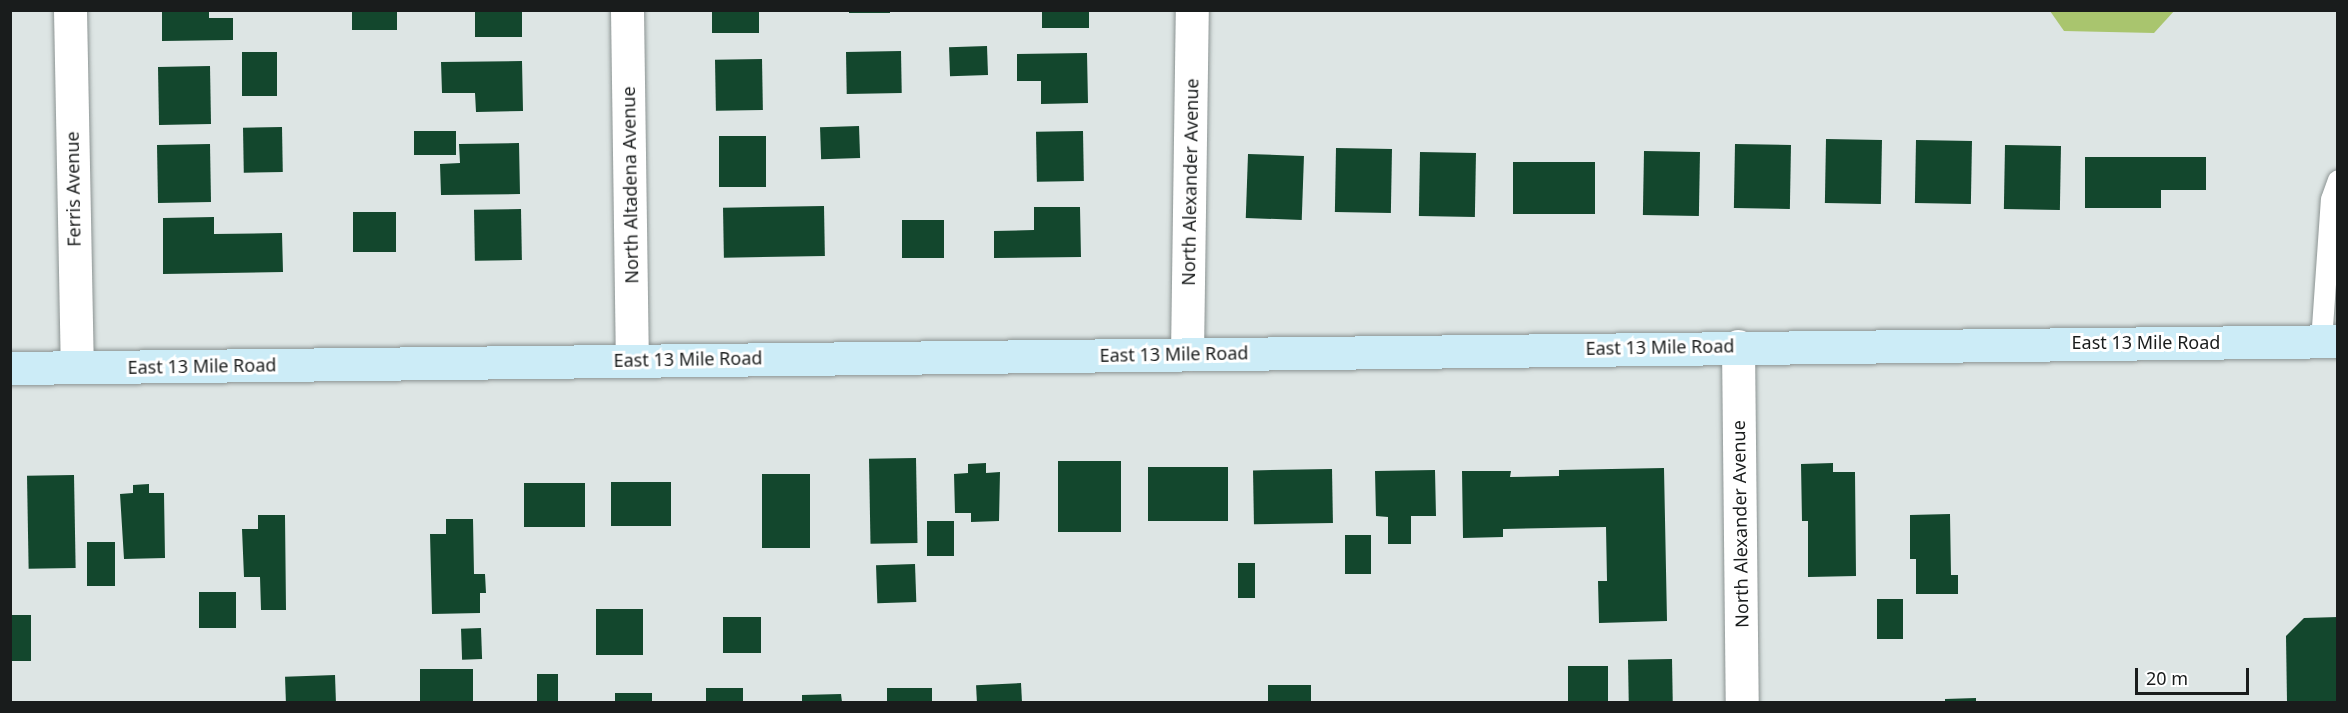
<!DOCTYPE html>
<html>
<head>
<meta charset="utf-8">
<style>
  body { margin:0 }
  #map { position:relative; width:2348px; height:713px; overflow:hidden; background:#dde5e4; font-family:"Noto Sans",sans-serif }
  div>[style] { position:absolute }
  [style*='--x'] { left:calc(var(--x)*1px); top:calc(var(--y)*1px); width:calc(var(--w)*1px); rotate:calc(var(--a)*1deg) }
  .green>* { inset:0; background:#a9c56e }
  .building>* { inset:0; background:#13472d; transform-origin:0 0 }
  .roads { filter:drop-shadow(0 0 2px #8b9392) drop-shadow(0 0 2px #8b9392) }
  .service>* { height:21px; margin:-10.5px; padding:0 10.5px; transform-origin:10.5px; border-radius:10.5px; background:#fff }
  .minor>* { height:33px; margin:-16.5px; padding:0 16.5px; transform-origin:16.5px; border-radius:16.5px; background:#fff }
  .secondary>* { height:33px; margin:-16.5px; padding:0 16.5px; transform-origin:16.5px; border-radius:16.5px; background:#ccecf7 }
  span { translate:-50% -50%; white-space:nowrap; text-align:center; line-height:1.15; -webkit-text-stroke:6px #fff; paint-order:stroke }
  .street-label { font-size:18px; color:#191c1c }
  .frame { position:absolute; inset:0; border:12px solid #191c1c; pointer-events:none }
  .scale { position:absolute; left:2135px; top:668px; width:114px; height:27px; box-sizing:border-box; border:3px solid #191c1c; border-top:0; padding-left:8px; font-size:18px; line-height:21px; white-space:nowrap; color:#191c1c; -webkit-text-stroke:4px #fff; paint-order:stroke }
</style>
</head>
<body>
<div id="map">
  <div class="green">
    <div style="clip-path:polygon(2175px 10px,2154px 33px,2064px 31px,2050px 11px)"></div>
  </div>
  <div class="building">
    <div style="clip-path:polygon(162px 10px,209px 10px,209px 18px,233px 18px,233px 40px,162px 41px)"></div>
    <div style="left:352px;top:10px;width:45px;height:20px"></div>
    <div style="left:475px;top:10px;width:47px;height:27px"></div>
    <div style="left:712px;top:10px;width:47px;height:23px"></div>
    <div style="left:849px;top:10px;width:41px;height:3px"></div>
    <div style="left:1042px;top:10px;width:47px;height:18px"></div>
    <div style="left:987px;top:46px;width:29px;height:38px;rotate:88deg"></div>
    <div style="left:901px;top:51px;width:42px;height:55px;rotate:89deg"></div>
    <div style="left:277px;top:52px;width:44px;height:35px;rotate:90deg"></div>
    <div style="clip-path:polygon(1087px 53px,1088px 103px,1041px 104px,1041px 81px,1017px 81px,1017px 54px)"></div>
    <div style="left:762px;top:59px;width:51px;height:47px;rotate:89deg"></div>
    <div style="clip-path:polygon(522px 61px,523px 111px,476px 112px,475px 93px,442px 93px,441px 62px)"></div>
    <div style="left:210px;top:66px;width:58px;height:52px;rotate:89deg"></div>
    <div style="left:859px;top:126px;width:32px;height:39px;rotate:88deg"></div>
    <div style="left:282px;top:127px;width:45px;height:39px;rotate:89deg"></div>
    <div style="left:456px;top:131px;width:24px;height:42px;rotate:90deg"></div>
    <div style="left:1083px;top:131px;width:50px;height:47px;rotate:89deg"></div>
    <div style="left:719px;top:136px;width:47px;height:51px"></div>
    <div style="left:1826px;top:139px;width:56px;height:64px;rotate:1deg"></div>
    <div style="left:1916px;top:140px;width:56px;height:63px;rotate:1deg"></div>
    <div style="clip-path:polygon(519px 143px,520px 194px,441px 195px,440px 164px,460px 163px,459px 144px)"></div>
    <div style="left:210px;top:144px;width:58px;height:53px;rotate:89deg"></div>
    <div style="left:1735px;top:144px;width:56px;height:64px;rotate:1deg"></div>
    <div style="left:2005px;top:145px;width:56px;height:64px;rotate:1deg"></div>
    <div style="left:1336px;top:148px;width:56px;height:64px;rotate:1deg"></div>
    <div style="left:1644px;top:151px;width:56px;height:64px;rotate:1deg"></div>
    <div style="left:1420px;top:152px;width:56px;height:64px;rotate:1deg"></div>
    <div style="left:1248px;top:154px;width:56px;height:64px;rotate:2deg"></div>
    <div style="clip-path:polygon(2085px 157px,2206px 157px,2206px 190px,2161px 190px,2161px 208px,2085px 208px)"></div>
    <div style="left:1513px;top:162px;width:82px;height:52px"></div>
    <div style="left:824px;top:206px;width:50px;height:101px;rotate:89deg"></div>
    <div style="clip-path:polygon(1034px 207px,1080px 207px,1081px 257px,994px 258px,994px 231px,1034px 230px)"></div>
    <div style="left:521px;top:209px;width:51px;height:47px;rotate:89deg"></div>
    <div style="left:353px;top:212px;width:43px;height:40px"></div>
    <div style="clip-path:polygon(214px 217px,214px 234px,282px 233px,283px 272px,163px 274px,163px 218px)"></div>
    <div style="left:944px;top:220px;width:38px;height:42px;rotate:90deg"></div>
    <div style="left:916px;top:458px;width:85px;height:47px;rotate:89deg"></div>
    <div style="left:1058px;top:461px;width:63px;height:71px"></div>
    <div style="clip-path:polygon(986px 463px,986px 473px,1000px 472px,999px 521px,971px 522px,971px 513px,955px 513px,954px 474px,968px 473px,968px 464px)"></div>
    <div style="clip-path:polygon(1833px 463px,1833px 472px,1855px 472px,1856px 576px,1808px 577px,1808px 521px,1802px 521px,1801px 464px)"></div>
    <div style="left:1148px;top:467px;width:80px;height:54px"></div>
    <div style="clip-path:polygon(1664px 468px,1667px 621px,1599px 623px,1598px 581px,1607px 581px,1606px 527px,1503px 529px,1503px 537px,1463px 538px,1462px 471px,1511px 471px,1510px 477px,1559px 476px,1559px 470px)"></div>
    <div style="left:1332px;top:469px;width:54px;height:79px;rotate:89deg"></div>
    <div style="clip-path:polygon(1435px 470px,1436px 516px,1411px 516px,1411px 544px,1388px 544px,1388px 517px,1376px 516px,1375px 471px)"></div>
    <div style="left:762px;top:474px;width:48px;height:74px"></div>
    <div style="left:74px;top:475px;width:93px;height:47px;rotate:89deg"></div>
    <div style="left:671px;top:482px;width:44px;height:60px;rotate:90deg"></div>
    <div style="left:585px;top:483px;width:44px;height:61px;rotate:90deg"></div>
    <div style="clip-path:polygon(149px 484px,149px 493px,164px 493px,165px 558px,124px 559px,120px 494px,133px 493px,133px 485px)"></div>
    <div style="clip-path:polygon(1950px 514px,1951px 575px,1958px 575px,1958px 594px,1916px 594px,1916px 559px,1910px 559px,1910px 515px)"></div>
    <div style="clip-path:polygon(258px 515px,285px 515px,286px 610px,261px 610px,260px 577px,244px 577px,242px 529px,258px 529px)"></div>
    <div style="clip-path:polygon(446px 519px,473px 519px,474px 574px,485px 574px,486px 593px,480px 593px,480px 613px,432px 614px,430px 534px,446px 534px)"></div>
    <div style="left:927px;top:521px;width:27px;height:35px"></div>
    <div style="left:1371px;top:535px;width:39px;height:26px;rotate:90deg"></div>
    <div style="left:87px;top:542px;width:28px;height:44px"></div>
    <div style="left:1238px;top:563px;width:17px;height:35px"></div>
    <div style="left:915px;top:564px;width:38px;height:39px;rotate:88deg"></div>
    <div style="left:199px;top:592px;width:37px;height:36px"></div>
    <div style="left:1877px;top:599px;width:26px;height:40px"></div>
    <div style="left:596px;top:609px;width:47px;height:46px"></div>
    <div style="left:31px;top:615px;width:46px;height:21px;rotate:90deg"></div>
    <div style="left:723px;top:617px;width:38px;height:36px"></div>
    <div style="clip-path:polygon(2338px 617px,2338px 702px,2287px 702px,2286px 636px,2304px 618px)"></div>
    <div style="left:481px;top:628px;width:31px;height:20px;rotate:88deg"></div>
    <div style="left:1672px;top:659px;width:43px;height:44px;rotate:89deg"></div>
    <div style="left:1568px;top:666px;width:40px;height:36px"></div>
    <div style="left:473px;top:669px;width:33px;height:53px;rotate:90deg"></div>
    <div style="left:537px;top:674px;width:21px;height:28px"></div>
    <div style="left:335px;top:675px;width:27px;height:50px;rotate:88deg"></div>
    <div style="left:1021px;top:683px;width:19px;height:45px;rotate:87deg"></div>
    <div style="left:1268px;top:685px;width:43px;height:17px"></div>
    <div style="left:706px;top:688px;width:37px;height:14px"></div>
    <div style="left:887px;top:688px;width:45px;height:14px"></div>
    <div style="left:652px;top:693px;width:9px;height:37px;rotate:90deg"></div>
    <div style="clip-path:polygon(841px 694px,842px 702px,802px 702px,802px 695px)"></div>
    <div style="clip-path:polygon(1976px 698px,1976px 702px,1945px 702px,1945px 699px)"></div>
  </div>
  <div class="roads">
    <div class="service">
      <div style="--x:2321;--y:341;--w:142;--a:-86"></div>
      <div style="--x:2331;--y:199;--w:20;--a:-70"></div>
    </div>
    <div class="minor">
      <div style="--x:70;--y:10;--w:357;--a:88.9"></div>
      <div style="--x:627;--y:10;--w:350;--a:89.2"></div>
      <div style="--x:1738;--y:346;--w:356;--a:89.4"></div>
      <div style="--x:1187;--y:354;--w:344;--a:-89.2"></div>
    </div>
    <div class="secondary">
      <div style="--x:10;--y:368;--w:2328;--a:-0.66"></div>
    </div>
  </div>
  <div class="street-label">
    <span style="left:1190px;top:182px;rotate:-89deg">North Alexander Avenue</span>
    <span style="left:630px;top:185px;rotate:-91deg">North Altadena Avenue</span>
    <span style="left:73px;top:189px;rotate:-91deg">Ferris Avenue</span>
    <span style="left:2146px;top:342px">East 13 Mile Road</span>
    <span style="left:1660px;top:347px;rotate:-1deg">East 13 Mile Road</span>
    <span style="left:1174px;top:354px;rotate:-1deg">East 13 Mile Road</span>
    <span style="left:688px;top:359px;rotate:-1deg">East 13 Mile Road</span>
    <span style="left:202px;top:366px;rotate:-1deg">East 13 Mile Road</span>
    <span style="left:1740px;top:524px;rotate:-91deg">North Alexander Avenue</span>
  </div>
  <div class="frame"></div>
  <div class="scale">20 m</div>
</div>
</body>
</html>
